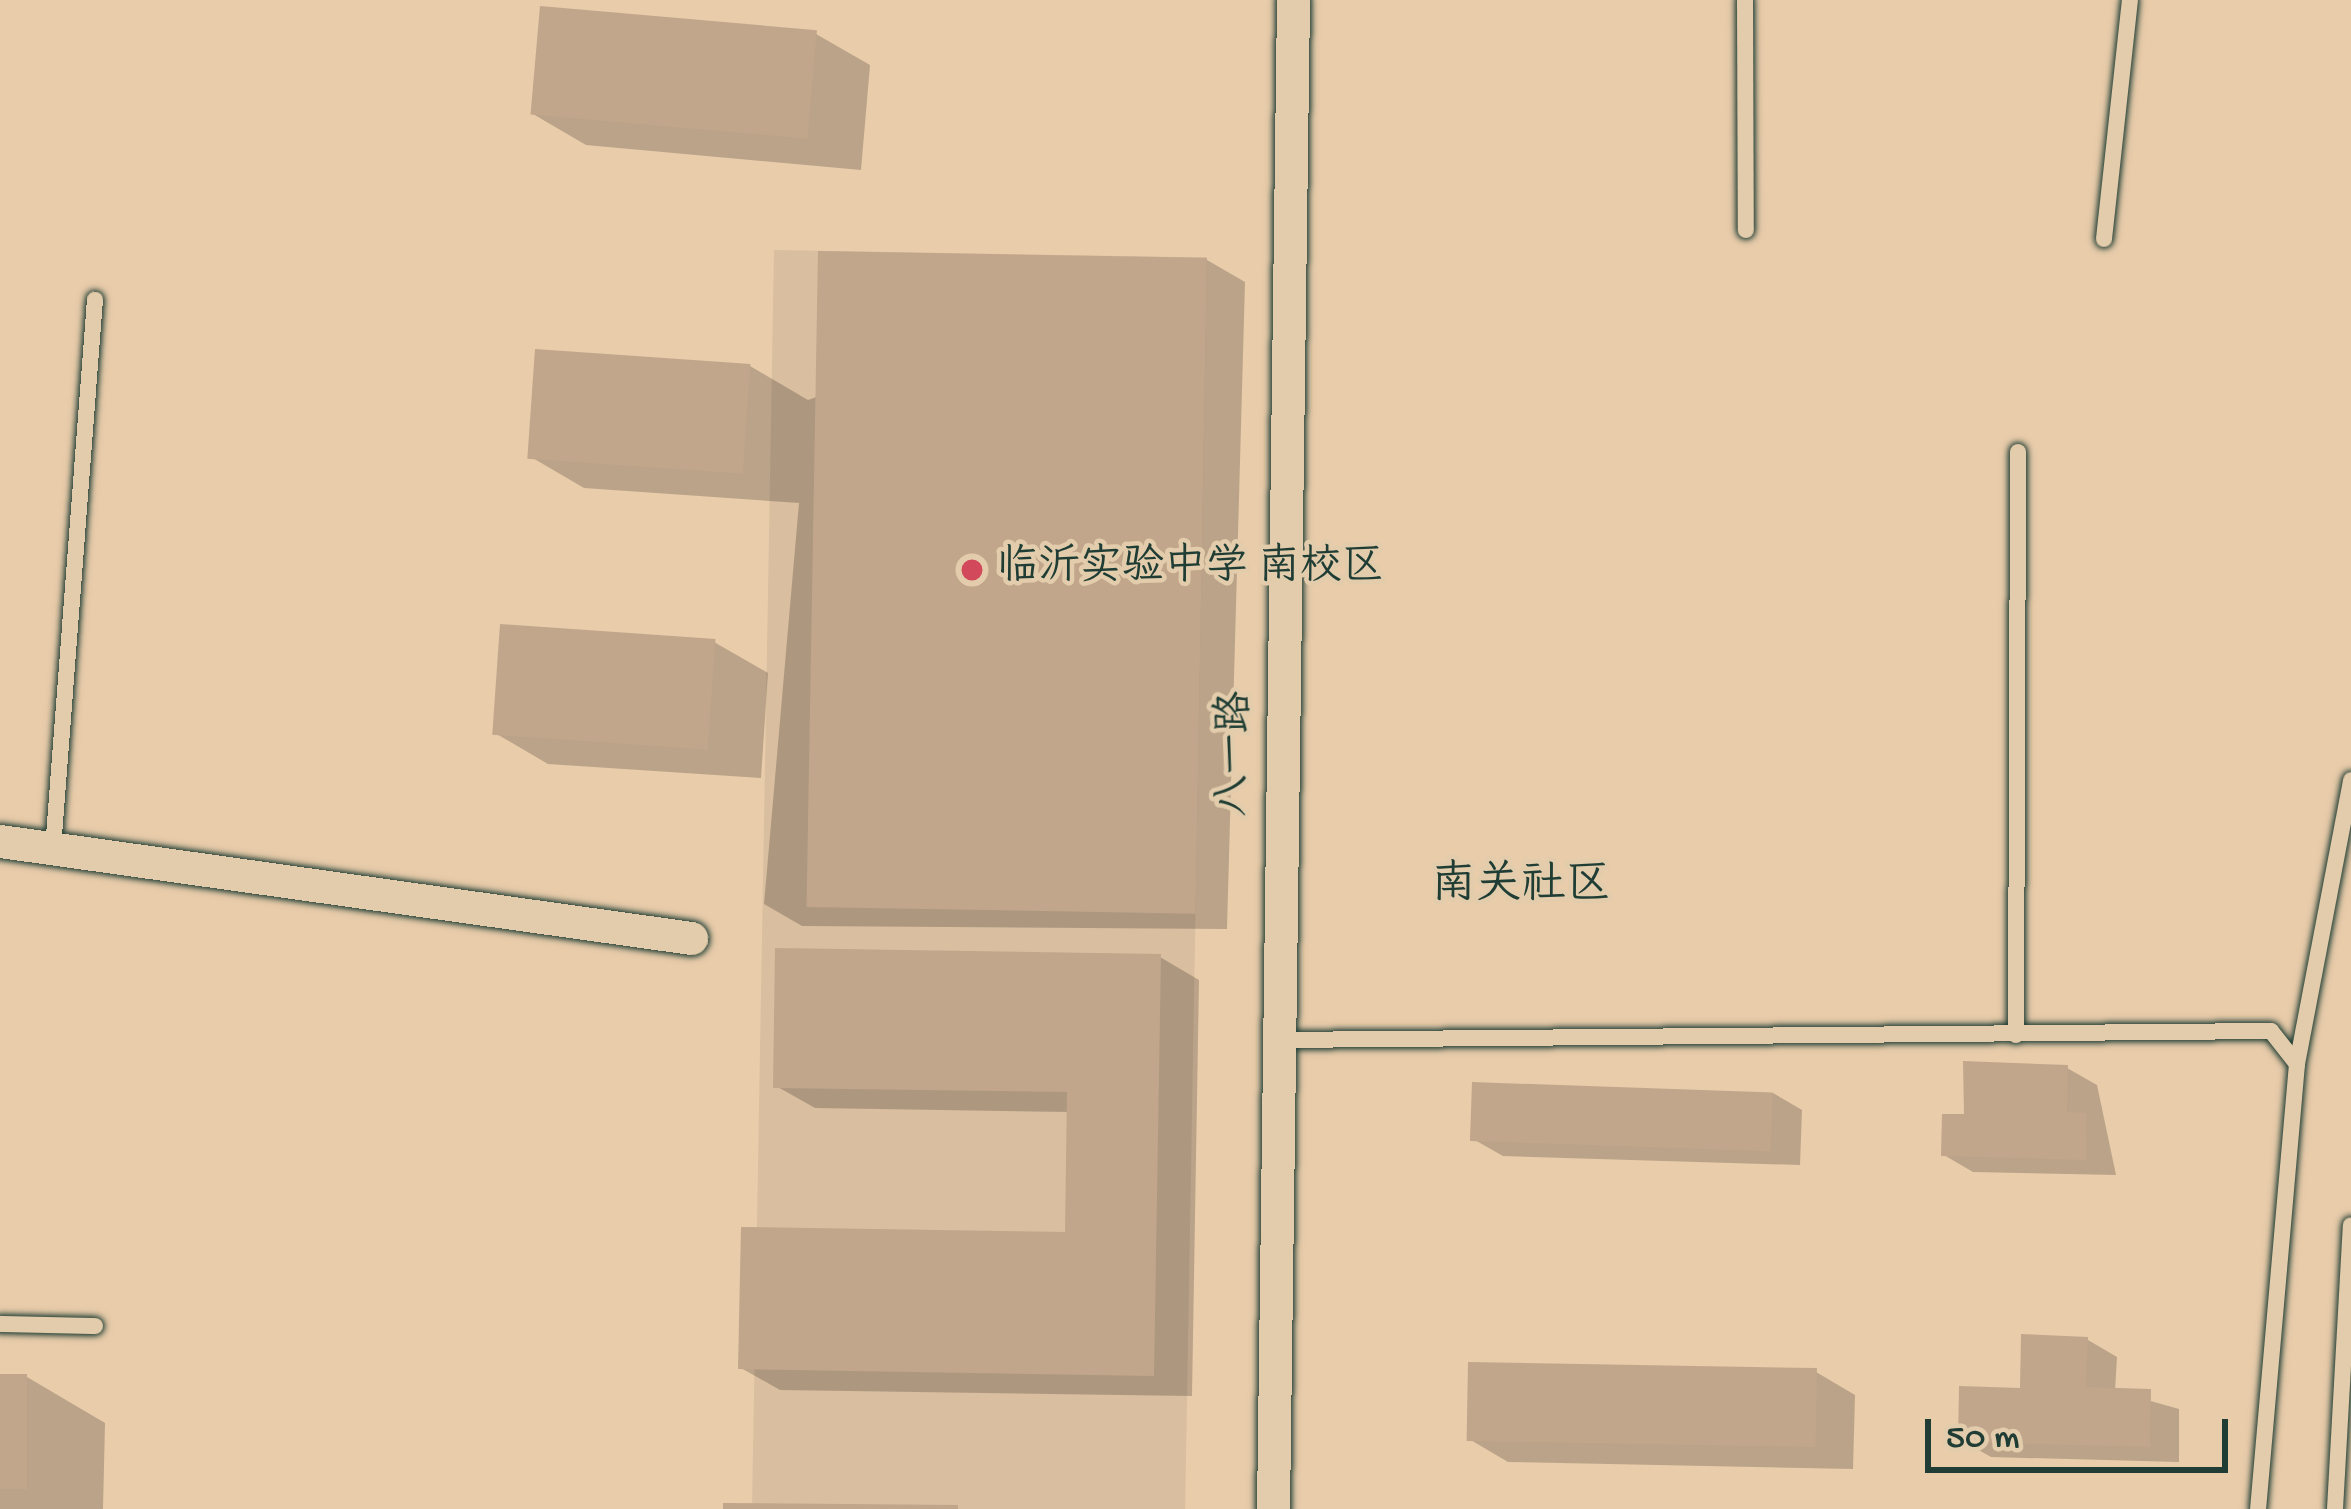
<!DOCTYPE html>
<html>
<head>
<meta charset="utf-8">
<style>
  body { margin:0 }
  #map { position:relative; width:2351px; height:1509px; overflow:hidden; background:#e9ccaa; font-family:"Gochi Hand","LXGW WenKai TC",sans-serif }
  div>[style] { position:absolute }
  [style*='--x'] { left:calc(var(--x)*1px); top:calc(var(--y)*1px); width:calc(var(--w)*1px); rotate:calc(var(--a)*1deg) }
  .built>* { inset:0; background:#d9be9f; transform-origin:0 0 }
  .shadow>* { inset:0; background:#0003 }
  .building>* { inset:0; background:#c1a68b; transform-origin:0 0 }
  .roads { filter:drop-shadow(0 0 3px #1f3d34) drop-shadow(0 0 3px #1f3d34) }
  .service>* { height:16px; margin:-8px; padding:0 8px; transform-origin:8px; border-radius:8px; background:#e2ccab }
  .minor>* { height:33px; margin:-16.5px; padding:0 16.5px; transform-origin:16.5px; border-radius:16.5px; background:#e2ccab }
  .dots>* { width:33px; height:33px; translate:-50% -50%; box-sizing:border-box; border:6px solid #e2ccab; border-radius:50% }
  span { translate:-50% -50%; white-space:nowrap; text-align:center; line-height:1.15; -webkit-text-stroke:9px #e2ccab; paint-order:stroke }
  .poi-label { font-size:42px; color:#1f3d34 }
  .left { translate:0 -50%; text-align:left }
  .street-label { font-size:42px; color:#1f3d34 }
  .neighbourhood-label { font-size:45px; color:#1f3d34 }
  .scale { position:absolute; left:1925px; top:1419px; width:303px; height:54px; box-sizing:border-box; border:6px solid #1f3d34; border-top:0; padding-left:15px; font-size:36px; line-height:42px; white-space:nowrap; color:#1f3d34; -webkit-text-stroke:9px #e2ccab; paint-order:stroke }
</style>
</head>
<body>
<div id="map">
  <div class="built">
    <div style="left:774px;top:250px;width:433px;height:1263px;rotate:1deg"></div>
  </div>
  <div class="shadow">
    <div style="clip-path:polygon(816px 34px,870px 65px,861px 170px,586px 145px,533px 114px)"></div>
    <div style="clip-path:polygon(1207px 260px,1245px 282px,1227px 929px,802px 926px,764px 904px,799px 503px,584px 488px,531px 457px,750px 366px,808px 400px)"></div>
    <div style="clip-path:polygon(714px 642px,768px 673px,761px 778px,548px 764px,495px 733px)"></div>
    <div style="clip-path:polygon(1160px 957px,1199px 980px,1192px 1396px,780px 1390px,741px 1368px,1068px 1235px,1070px 1112px,815px 1108px,776px 1086px)"></div>
    <div style="clip-path:polygon(2067px 1068px,2097px 1085px,2116px 1175px,1973px 1172px,1944px 1155px,1967px 1117px)"></div>
    <div style="clip-path:polygon(1773px 1093px,1802px 1110px,1800px 1165px,1503px 1156px,1473px 1139px)"></div>
    <div style="clip-path:polygon(2088px 1340px,2117px 1357px,2115px 1391px,2179px 1409px,2179px 1462px,1991px 1457px,1961px 1440px)"></div>
    <div style="clip-path:polygon(1816px 1372px,1855px 1395px,1853px 1469px,1508px 1462px,1469px 1439px)"></div>
    <div style="clip-path:polygon(0 1377px,27px 1377px,105px 1423px,103px 1509px,0 1509px)"></div>
  </div>
  <div class="building">
    <div style="left:540px;top:6px;width:278px;height:109px;rotate:5deg"></div>
    <div style="left:818px;top:251px;width:389px;height:656px;rotate:1deg"></div>
    <div style="left:535px;top:349px;width:216px;height:110px;rotate:4deg"></div>
    <div style="left:500px;top:624px;width:216px;height:111px;rotate:4deg"></div>
    <div style="clip-path:polygon(775px 948px,1161px 954px,1154px 1376px,738px 1369px,741px 1227px,1065px 1232px,1067px 1092px,773px 1088px)"></div>
    <div style="clip-path:polygon(1963px 1061px,2068px 1065px,2067px 1112px,2086px 1113px,2087px 1160px,1941px 1156px,1942px 1114px,1964px 1114px)"></div>
    <div style="left:1472px;top:1082px;width:301px;height:59px;rotate:2deg"></div>
    <div style="clip-path:polygon(2021px 1334px,2088px 1337px,2086px 1387px,2151px 1389px,2150px 1447px,1958px 1442px,1959px 1386px,2020px 1388px)"></div>
    <div style="left:1468px;top:1362px;width:349px;height:79px;rotate:1deg"></div>
    <div style="left:0;top:1374px;width:27px;height:115px"></div>
    <div style="clip-path:polygon(723px 1503px,958px 1505px,958px 1509px,723px 1509px)"></div>
  </div>
  <div class="roads">
    <div class="service">
      <div style="--x:1745;--y:0;--w:230;--a:89.8"></div>
      <div style="--x:2104;--y:239;--w:240;--a:-83.8"></div>
      <div style="--x:53;--y:849;--w:551;--a:-85.63"></div>
      <div style="--x:2016;--y:1035;--w:583;--a:-89.8"></div>
      <div style="--x:1279;--y:1040;--w:992;--a:-0.52"></div>
      <div style="--x:2271;--y:1031;--w:42;--a:51.8"></div>
      <div style="--x:2297;--y:1064;--w:447;--a:95"></div>
      <div style="--x:2297;--y:1064;--w:289;--a:-79.2"></div>
      <div style="--x:0;--y:1324;--w:95;--a:1.2"></div>
      <div style="--x:2335;--y:1509;--w:284;--a:-86.8"></div>
    </div>
    <div class="minor">
      <div style="--x:0;--y:841;--w:698;--a:7.99"></div>
      <div style="--x:1273;--y:1509;--w:1509;--a:-89.24"></div>
    </div>
  </div>
  <div class="dots">
    <div style="left:972px;top:570px;background:#d1495b"></div>
  </div>
  <div class="poi-label">
    <span class="left" style="left:996px;top:570px">临沂实验中学 南校区</span>
  </div>
  <div class="street-label">
    <span style="left:1238px;top:754px;rotate:-89deg">八一路</span>
  </div>
  <div class="neighbourhood-label">
    <span style="left:1521px;top:888px">南关社区</span>
  </div>
  <div class="scale">50 m</div>
</div>
</body>
</html>
